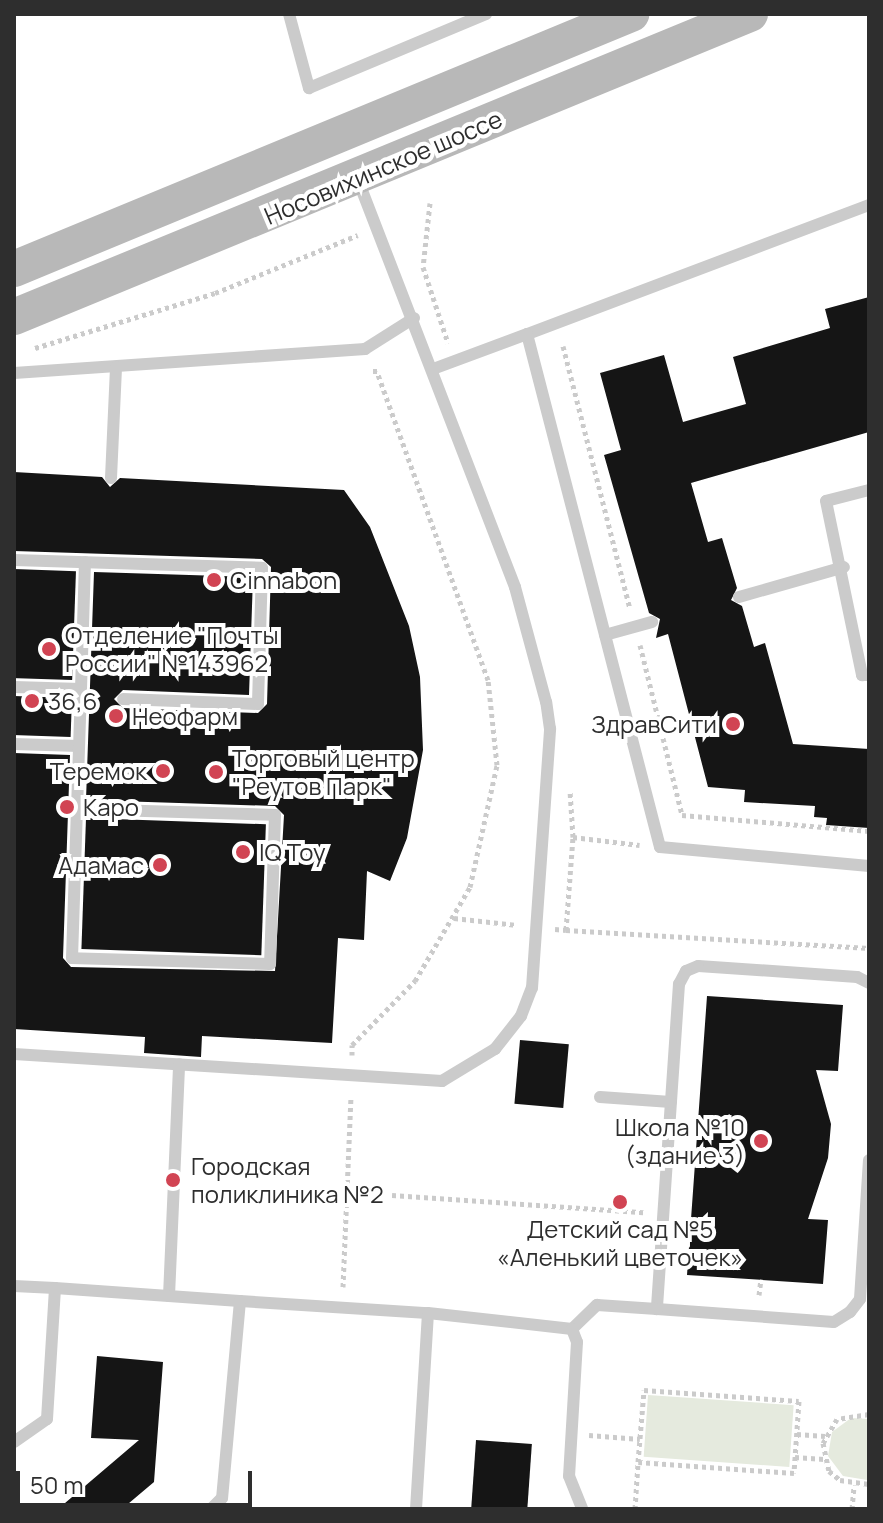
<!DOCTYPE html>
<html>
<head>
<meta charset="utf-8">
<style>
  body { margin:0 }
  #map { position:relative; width:883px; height:1523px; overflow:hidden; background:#fff; font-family:Manrope,sans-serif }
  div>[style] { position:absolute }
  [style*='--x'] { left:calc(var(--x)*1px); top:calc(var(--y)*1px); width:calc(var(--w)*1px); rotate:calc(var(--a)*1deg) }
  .green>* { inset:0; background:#e5eade; transform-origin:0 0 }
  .building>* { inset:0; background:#151515; transform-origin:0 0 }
  .path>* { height:5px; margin-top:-2.5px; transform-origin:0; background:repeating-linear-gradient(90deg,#cbcbcb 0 4px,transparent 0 8px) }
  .lane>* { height:12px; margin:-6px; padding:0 6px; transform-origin:6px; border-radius:6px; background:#cbcbcb }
  .secondary>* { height:36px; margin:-18px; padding:0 18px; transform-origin:18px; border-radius:18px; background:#b8b8b8 }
  .dots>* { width:22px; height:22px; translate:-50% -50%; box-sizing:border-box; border:4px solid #fff; border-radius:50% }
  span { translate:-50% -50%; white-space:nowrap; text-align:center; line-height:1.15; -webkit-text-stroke:8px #fff; paint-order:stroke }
  .street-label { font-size:24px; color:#2e2e2e }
  .poi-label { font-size:24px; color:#2e2e2e }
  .left { translate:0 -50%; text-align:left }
  .right { translate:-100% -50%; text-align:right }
  .frame { position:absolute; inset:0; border:16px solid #2e2e2e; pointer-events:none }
  .scale { position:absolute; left:16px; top:1471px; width:236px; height:36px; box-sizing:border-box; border:4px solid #2e2e2e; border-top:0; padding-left:10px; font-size:24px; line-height:28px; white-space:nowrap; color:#2e2e2e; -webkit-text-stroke:6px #fff; paint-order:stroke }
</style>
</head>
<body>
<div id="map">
  <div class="green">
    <div style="left:648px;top:1395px;width:146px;height:62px;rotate:4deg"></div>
    <div style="clip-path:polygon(851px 1418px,869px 1419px,867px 1480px,843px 1476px,828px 1456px,832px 1432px)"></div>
  </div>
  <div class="building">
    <div style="clip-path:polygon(869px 297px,869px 432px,691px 483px,708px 542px,722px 538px,737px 588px,731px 600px,742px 606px,754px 647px,765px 643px,793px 744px,869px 749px,869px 828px,826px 825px,827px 818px,814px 817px,815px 806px,744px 802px,745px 790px,708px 787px,668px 634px,656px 638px,660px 619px,649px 613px,604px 455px,621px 450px,600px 373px,664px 355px,683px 422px,746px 404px,733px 357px,830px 328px,825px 309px)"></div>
    <div style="clip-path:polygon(14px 472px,102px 477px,110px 487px,120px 478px,344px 490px,370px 527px,409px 626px,420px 677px,423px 750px,407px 838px,390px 881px,367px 871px,364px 940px,338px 938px,332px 1043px,202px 1036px,201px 1057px,144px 1053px,145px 1037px,14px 1029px,14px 753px,70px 755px,63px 958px,71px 967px,275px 971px,284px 815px,275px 806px,86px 800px,94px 572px,253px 577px,249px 695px,123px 690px,114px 699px,123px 708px,258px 713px,267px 704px,271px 567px,262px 559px,14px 551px)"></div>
    <div style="left:14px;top:569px;width:62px;height:109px;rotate:2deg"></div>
    <div style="left:14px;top:696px;width:58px;height:39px;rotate:2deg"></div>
    <div style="left:86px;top:818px;width:180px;height:131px;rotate:2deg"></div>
    <div style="clip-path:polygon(707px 996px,843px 1005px,838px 1071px,816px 1070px,831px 1124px,828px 1158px,808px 1219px,828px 1220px,823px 1284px,687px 1275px)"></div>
    <div style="left:520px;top:1040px;width:49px;height:64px;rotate:5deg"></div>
    <div style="clip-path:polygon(97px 1356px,163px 1362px,154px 1482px,122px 1509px,58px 1509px,139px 1440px,91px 1438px)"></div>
    <div style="left:476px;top:1440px;width:56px;height:69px;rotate:4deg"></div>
  </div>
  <div class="path">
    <div style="--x:430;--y:203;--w:64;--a:96.2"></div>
    <div style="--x:423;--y:267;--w:80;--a:71.8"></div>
    <div style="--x:563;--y:346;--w:270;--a:75.7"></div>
    <div style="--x:35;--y:348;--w:188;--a:-17"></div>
    <div style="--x:215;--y:293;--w:154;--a:-22.1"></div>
    <div style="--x:640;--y:645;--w:175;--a:76.1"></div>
    <div style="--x:682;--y:815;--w:188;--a:4.9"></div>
    <div style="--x:573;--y:837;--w:67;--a:6.8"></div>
    <div style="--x:454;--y:918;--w:63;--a:6.3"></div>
    <div style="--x:555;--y:929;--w:11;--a:5"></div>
    <div style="--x:566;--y:930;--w:93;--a:-85.7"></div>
    <div style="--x:573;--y:837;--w:46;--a:-93.7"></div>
    <div style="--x:566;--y:930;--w:304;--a:3.4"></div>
    <div style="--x:352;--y:1055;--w:10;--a:-90"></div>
    <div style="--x:352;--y:1045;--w:90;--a:-45.5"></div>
    <div style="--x:415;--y:981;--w:109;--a:-59.7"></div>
    <div style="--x:470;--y:887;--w:125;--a:-77.5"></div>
    <div style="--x:497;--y:765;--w:85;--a:-96"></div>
    <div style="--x:488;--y:680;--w:328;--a:-109.8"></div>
    <div style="--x:377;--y:371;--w:6;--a:180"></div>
    <div style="--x:392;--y:1195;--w:252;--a:3.9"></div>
    <div style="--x:343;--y:1287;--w:190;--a:-87.6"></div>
    <div style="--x:759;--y:1295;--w:16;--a:-83"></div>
    <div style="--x:644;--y:1390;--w:155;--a:4.1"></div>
    <div style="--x:799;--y:1401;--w:72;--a:94"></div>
    <div style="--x:794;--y:1473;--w:156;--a:-176"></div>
    <div style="--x:638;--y:1462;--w:72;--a:-85.2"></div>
    <div style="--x:869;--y:1414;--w:32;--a:171"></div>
    <div style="--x:837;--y:1419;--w:28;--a:120"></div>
    <div style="--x:823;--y:1443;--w:29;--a:78"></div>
    <div style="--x:829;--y:1471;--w:14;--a:39"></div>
    <div style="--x:840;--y:1480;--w:29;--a:8"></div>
    <div style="--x:797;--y:1434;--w:28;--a:4"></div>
    <div style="--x:589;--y:1435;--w:51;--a:4.5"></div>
    <div style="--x:795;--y:1457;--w:29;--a:4"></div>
    <div style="--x:635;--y:1509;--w:47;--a:-86.3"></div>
    <div style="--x:852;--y:1509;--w:24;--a:-85"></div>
  </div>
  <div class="lane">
    <div style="--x:289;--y:14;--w:77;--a:74.9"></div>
    <div style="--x:309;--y:88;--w:192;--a:-22.7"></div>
    <div style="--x:869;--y:205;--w:366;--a:159.3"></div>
    <div style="--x:527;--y:334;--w:530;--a:75.47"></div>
    <div style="--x:660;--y:847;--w:210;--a:5.2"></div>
    <div style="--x:433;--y:369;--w:100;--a:-20.4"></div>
    <div style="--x:14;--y:373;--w:352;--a:-3.9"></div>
    <div style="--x:365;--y:349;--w:58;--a:-32.3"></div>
    <div style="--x:111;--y:478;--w:111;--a:-87.4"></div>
    <div style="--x:869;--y:490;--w:44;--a:165.7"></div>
    <div style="--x:826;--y:501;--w:178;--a:78.3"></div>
    <div style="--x:862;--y:675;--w:7;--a:0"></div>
    <div style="--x:14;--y:560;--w:248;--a:1.8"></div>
    <div style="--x:262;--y:568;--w:136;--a:91.7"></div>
    <div style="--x:258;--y:704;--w:135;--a:-177.9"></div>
    <div style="--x:739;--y:597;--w:109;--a:-15.9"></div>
    <div style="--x:605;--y:635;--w:49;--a:-15.5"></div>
    <div style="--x:14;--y:687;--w:67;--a:1.7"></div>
    <div style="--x:14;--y:744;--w:65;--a:1.8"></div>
    <div style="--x:77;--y:809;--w:198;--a:1.7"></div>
    <div style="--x:275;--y:815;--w:149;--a:91.9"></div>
    <div style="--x:270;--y:964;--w:198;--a:-178.3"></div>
    <div style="--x:72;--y:958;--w:149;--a:-88.1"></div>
    <div style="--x:77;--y:809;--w:120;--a:-88.1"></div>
    <div style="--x:81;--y:689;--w:127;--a:-88.2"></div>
    <div style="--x:869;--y:983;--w:13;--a:-153"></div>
    <div style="--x:857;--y:977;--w:159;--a:-176"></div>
    <div style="--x:698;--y:966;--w:13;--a:157"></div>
    <div style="--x:686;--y:971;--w:15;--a:118"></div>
    <div style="--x:679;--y:984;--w:326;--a:93.9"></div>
    <div style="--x:657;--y:1309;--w:177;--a:4.2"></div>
    <div style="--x:834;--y:1322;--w:19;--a:-32"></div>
    <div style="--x:850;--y:1312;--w:16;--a:-52"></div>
    <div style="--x:860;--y:1299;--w:139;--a:-86.3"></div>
    <div style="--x:14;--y:1054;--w:429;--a:3.6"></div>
    <div style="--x:442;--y:1081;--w:62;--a:-31.1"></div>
    <div style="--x:495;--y:1049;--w:42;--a:-51.8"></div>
    <div style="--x:521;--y:1016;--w:30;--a:-69"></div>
    <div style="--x:532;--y:988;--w:260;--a:-86"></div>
    <div style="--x:550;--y:729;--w:27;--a:-98"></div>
    <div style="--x:546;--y:702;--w:119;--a:-105.1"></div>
    <div style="--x:515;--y:587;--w:436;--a:-111.1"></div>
    <div style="--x:600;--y:1097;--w:71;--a:4"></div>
    <div style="--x:14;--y:1286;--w:41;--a:2.8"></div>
    <div style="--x:169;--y:1296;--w:232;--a:-87.5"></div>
    <div style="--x:240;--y:1301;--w:188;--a:3.7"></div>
    <div style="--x:572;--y:1329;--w:35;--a:-44"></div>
    <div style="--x:597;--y:1305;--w:60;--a:3.8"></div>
    <div style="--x:14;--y:1442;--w:40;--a:-34.9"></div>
    <div style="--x:47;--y:1419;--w:131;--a:-86.5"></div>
    <div style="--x:55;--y:1288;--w:185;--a:4"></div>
    <div style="--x:240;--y:1301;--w:198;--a:95.2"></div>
    <div style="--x:222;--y:1498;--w:16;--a:135"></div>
    <div style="--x:416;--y:1509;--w:196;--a:-86.5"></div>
    <div style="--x:428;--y:1313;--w:145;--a:6.3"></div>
    <div style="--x:572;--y:1329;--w:14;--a:69"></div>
    <div style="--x:577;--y:1342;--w:134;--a:93.4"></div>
    <div style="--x:569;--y:1476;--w:35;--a:68"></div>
  </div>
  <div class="secondary">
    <div style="--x:14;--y:269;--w:668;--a:-22.45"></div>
    <div style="--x:14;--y:317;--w:796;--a:-22.38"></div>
  </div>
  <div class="dots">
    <div style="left:214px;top:580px;background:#d14453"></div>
    <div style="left:49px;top:649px;background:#d14453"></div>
    <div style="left:32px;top:701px;background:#d14453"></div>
    <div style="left:116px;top:716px;background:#d14453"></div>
    <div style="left:733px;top:724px;background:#d14453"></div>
    <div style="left:163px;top:771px;background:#d14453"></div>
    <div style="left:216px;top:772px;background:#d14453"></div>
    <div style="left:67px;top:807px;background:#d14453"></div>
    <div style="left:243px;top:852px;background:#d14453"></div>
    <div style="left:160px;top:865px;background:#d14453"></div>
    <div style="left:761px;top:1141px;background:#d14453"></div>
    <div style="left:173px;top:1180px;background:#d14453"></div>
    <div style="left:620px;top:1202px;background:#d14453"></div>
  </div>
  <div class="street-label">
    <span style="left:383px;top:167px;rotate:-23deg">Носовихинское шоссе</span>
  </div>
  <div class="poi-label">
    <span class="left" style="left:230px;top:580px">Cinnabon</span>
    <span class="left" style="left:65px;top:649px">Отделение "Почты<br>России" №143962</span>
    <span class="left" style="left:48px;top:701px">36,6</span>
    <span class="left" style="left:132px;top:716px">Неофарм</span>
    <span class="right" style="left:717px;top:724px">ЗдравСити</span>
    <span class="left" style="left:232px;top:772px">Торговый центр<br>"Реутов Парк"</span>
    <span class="right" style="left:147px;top:771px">Теремок</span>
    <span class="left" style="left:83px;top:807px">Каро</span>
    <span class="left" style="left:259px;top:852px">IQ Toy</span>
    <span class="right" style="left:144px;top:865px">Адамас</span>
    <span class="right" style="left:745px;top:1141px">Школа №10<br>(здание 3)</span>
    <span class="left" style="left:191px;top:1180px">Городская<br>поликлиника №2</span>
    <span style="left:620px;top:1243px">Детский сад №5<br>«Аленький цветочек»</span>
  </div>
  <div class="frame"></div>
  <div class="scale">50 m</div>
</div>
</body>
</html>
